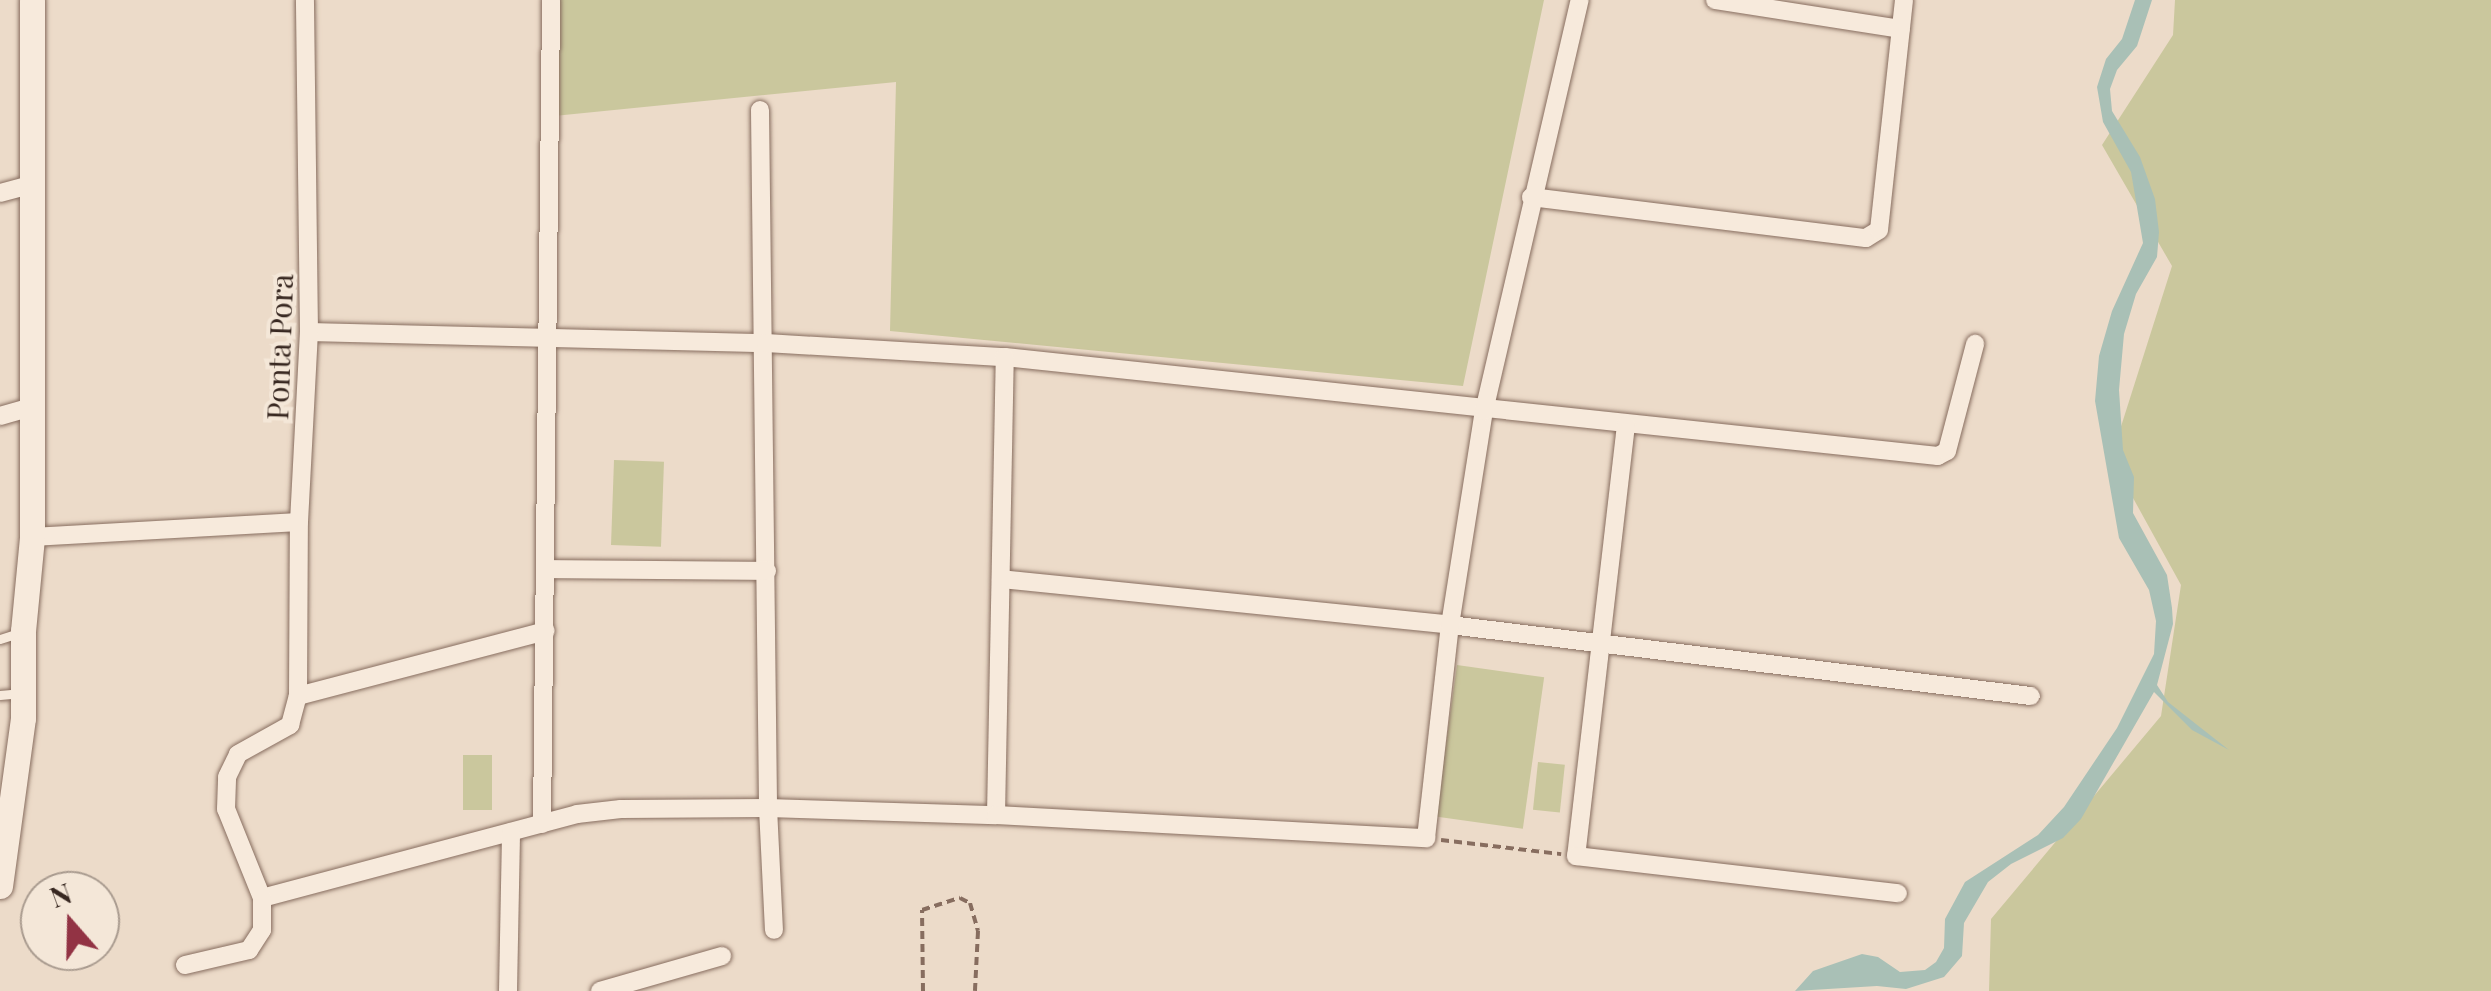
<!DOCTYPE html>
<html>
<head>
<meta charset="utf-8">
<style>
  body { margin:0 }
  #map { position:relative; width:2491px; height:991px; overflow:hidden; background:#ecdbc9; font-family:"Playfair Display",serif }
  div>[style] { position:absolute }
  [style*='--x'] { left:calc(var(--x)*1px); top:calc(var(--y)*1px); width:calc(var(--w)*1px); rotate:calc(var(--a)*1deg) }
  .green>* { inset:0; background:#cac79d; transform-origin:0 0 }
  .water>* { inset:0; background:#a9c0b6 }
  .path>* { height:4px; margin-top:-2px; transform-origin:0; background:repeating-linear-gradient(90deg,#876d5f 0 8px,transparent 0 13px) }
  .roads { filter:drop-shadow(0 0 2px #876d5f) drop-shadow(0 0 2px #876d5f) }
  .lane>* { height:9px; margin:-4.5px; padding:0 4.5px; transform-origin:4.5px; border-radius:4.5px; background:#f7eadc }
  .street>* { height:18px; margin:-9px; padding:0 9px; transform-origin:9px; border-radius:9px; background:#f7eadc }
  .secondary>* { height:25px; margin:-12.5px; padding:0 12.5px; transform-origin:12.5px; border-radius:12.5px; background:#f7eadc }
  span { translate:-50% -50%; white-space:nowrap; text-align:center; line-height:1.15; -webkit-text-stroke:8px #f4e7d8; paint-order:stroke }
  .street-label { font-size:30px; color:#382821 }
  .north { position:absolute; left:20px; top:871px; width:100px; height:100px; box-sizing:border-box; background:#f4e7d8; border:2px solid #a99b8f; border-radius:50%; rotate:340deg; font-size:28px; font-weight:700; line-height:40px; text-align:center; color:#382821 }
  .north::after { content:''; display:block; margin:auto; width:35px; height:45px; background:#923344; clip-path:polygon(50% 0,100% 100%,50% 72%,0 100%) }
</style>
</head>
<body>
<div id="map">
  <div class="green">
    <div style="clip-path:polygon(556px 0,1544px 0,1463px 386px,890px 331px,896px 82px,554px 116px)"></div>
    <div style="clip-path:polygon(2175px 0,2491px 0,2491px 991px,1989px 991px,1991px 919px,2161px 716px,2181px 585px,2111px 458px,2172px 266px,2102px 145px,2173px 35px)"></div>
    <div style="left:614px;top:460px;width:50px;height:85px;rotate:2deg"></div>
    <div style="left:1457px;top:665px;width:88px;height:153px;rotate:8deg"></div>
    <div style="left:463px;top:755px;width:29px;height:55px"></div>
    <div style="left:1538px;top:762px;width:27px;height:48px;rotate:6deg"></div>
  </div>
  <div class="water">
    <div style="clip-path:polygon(2135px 0,2152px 0,2137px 46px,2117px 70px,2110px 89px,2112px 111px,2140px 157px,2155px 199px,2159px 232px,2157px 257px,2136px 294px,2124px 334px,2119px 390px,2123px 450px,2134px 477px,2133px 513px,2167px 575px,2172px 608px,2173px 624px,2157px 685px,2168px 702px,2229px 750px,2192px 730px,2154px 692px,2081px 819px,2063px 838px,2011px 864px,1988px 882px,1964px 923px,1962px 956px,1944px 977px,1906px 989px,1877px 986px,1795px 991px,1813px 971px,1862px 954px,1878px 957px,1900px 972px,1925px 970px,1936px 962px,1944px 948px,1945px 919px,1965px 882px,2038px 835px,2064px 807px,2117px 728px,2154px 654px,2156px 621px,2149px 590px,2119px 538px,2095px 401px,2099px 356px,2112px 311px,2143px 243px,2131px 172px,2103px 122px,2097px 87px,2106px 59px,2122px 39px)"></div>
  </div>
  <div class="path">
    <div style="--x:1441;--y:840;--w:121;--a:6.7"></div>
    <div style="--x:923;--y:991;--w:81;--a:-90.7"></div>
    <div style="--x:922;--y:910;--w:40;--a:-18"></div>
    <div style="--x:960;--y:898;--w:11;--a:27"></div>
    <div style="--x:970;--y:903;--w:29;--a:74"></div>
    <div style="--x:978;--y:931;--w:60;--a:92.9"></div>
  </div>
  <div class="roads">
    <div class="lane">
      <div style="--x:0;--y:639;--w:22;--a:-18"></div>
      <div style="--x:0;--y:695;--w:22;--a:-5"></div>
    </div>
    <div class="street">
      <div style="--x:1715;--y:0;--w:188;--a:8.9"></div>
      <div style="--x:760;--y:110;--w:698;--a:89.34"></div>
      <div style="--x:768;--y:808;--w:122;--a:87.2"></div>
      <div style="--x:0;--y:193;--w:34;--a:-15"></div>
      <div style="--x:1531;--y:197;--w:337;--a:7"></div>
      <div style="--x:1866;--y:238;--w:15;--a:-32"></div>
      <div style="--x:1879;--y:230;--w:231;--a:-83.8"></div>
      <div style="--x:309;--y:332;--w:457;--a:1.4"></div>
      <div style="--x:766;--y:343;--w:239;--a:3.4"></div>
      <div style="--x:1005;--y:357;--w:938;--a:6.06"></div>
      <div style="--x:1938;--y:456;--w:10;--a:-29"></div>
      <div style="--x:1947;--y:451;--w:111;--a:-75.3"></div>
      <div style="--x:0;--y:416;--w:35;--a:-16"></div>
      <div style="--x:1626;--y:425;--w:434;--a:96.6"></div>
      <div style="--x:1576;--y:856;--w:324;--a:6.6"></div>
      <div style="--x:32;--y:537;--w:267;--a:-3.2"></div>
      <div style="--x:546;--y:569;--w:221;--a:0.5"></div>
      <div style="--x:1001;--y:579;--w:451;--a:5.8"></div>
      <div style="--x:1450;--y:625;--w:585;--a:6.97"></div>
      <div style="--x:298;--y:696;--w:256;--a:-14.7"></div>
      <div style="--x:996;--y:815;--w:458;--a:-88.9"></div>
      <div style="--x:542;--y:824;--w:824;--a:-89.37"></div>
      <div style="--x:262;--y:898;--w:326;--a:-14.9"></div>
      <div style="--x:577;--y:814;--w:44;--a:-6.5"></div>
      <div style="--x:621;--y:809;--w:147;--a:-0.4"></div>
      <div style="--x:768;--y:808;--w:228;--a:1.8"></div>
      <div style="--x:996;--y:815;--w:431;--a:3.1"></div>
      <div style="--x:1426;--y:838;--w:214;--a:-83.6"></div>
      <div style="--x:1450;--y:625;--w:217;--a:-81"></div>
      <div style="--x:1484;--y:411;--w:422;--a:-76.9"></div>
      <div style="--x:185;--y:965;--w:66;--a:-13.2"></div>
      <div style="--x:249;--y:950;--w:24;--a:-57"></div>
      <div style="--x:262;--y:930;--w:32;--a:-90"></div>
      <div style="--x:262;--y:898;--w:96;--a:-112"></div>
      <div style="--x:226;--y:809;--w:32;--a:-88"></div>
      <div style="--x:227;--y:777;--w:25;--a:-64"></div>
      <div style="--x:238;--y:754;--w:60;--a:-29.1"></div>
      <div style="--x:290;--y:725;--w:30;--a:-75"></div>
      <div style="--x:298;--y:696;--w:174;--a:-89.7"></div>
      <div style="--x:299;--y:522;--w:190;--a:-87"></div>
      <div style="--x:309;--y:332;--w:332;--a:-90.7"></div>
      <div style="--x:508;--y:991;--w:159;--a:-88.9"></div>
      <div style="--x:600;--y:991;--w:127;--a:-16"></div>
    </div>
    <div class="secondary">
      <div style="--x:0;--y:886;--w:170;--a:-82.2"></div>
      <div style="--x:23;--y:718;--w:87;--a:-90"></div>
      <div style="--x:23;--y:631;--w:94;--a:-84.5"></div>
      <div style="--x:32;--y:537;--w:537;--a:-90"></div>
    </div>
  </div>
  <div class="street-label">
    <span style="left:279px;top:347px;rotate:-88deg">Ponta Pora</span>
  </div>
  <div class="north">N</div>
</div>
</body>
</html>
